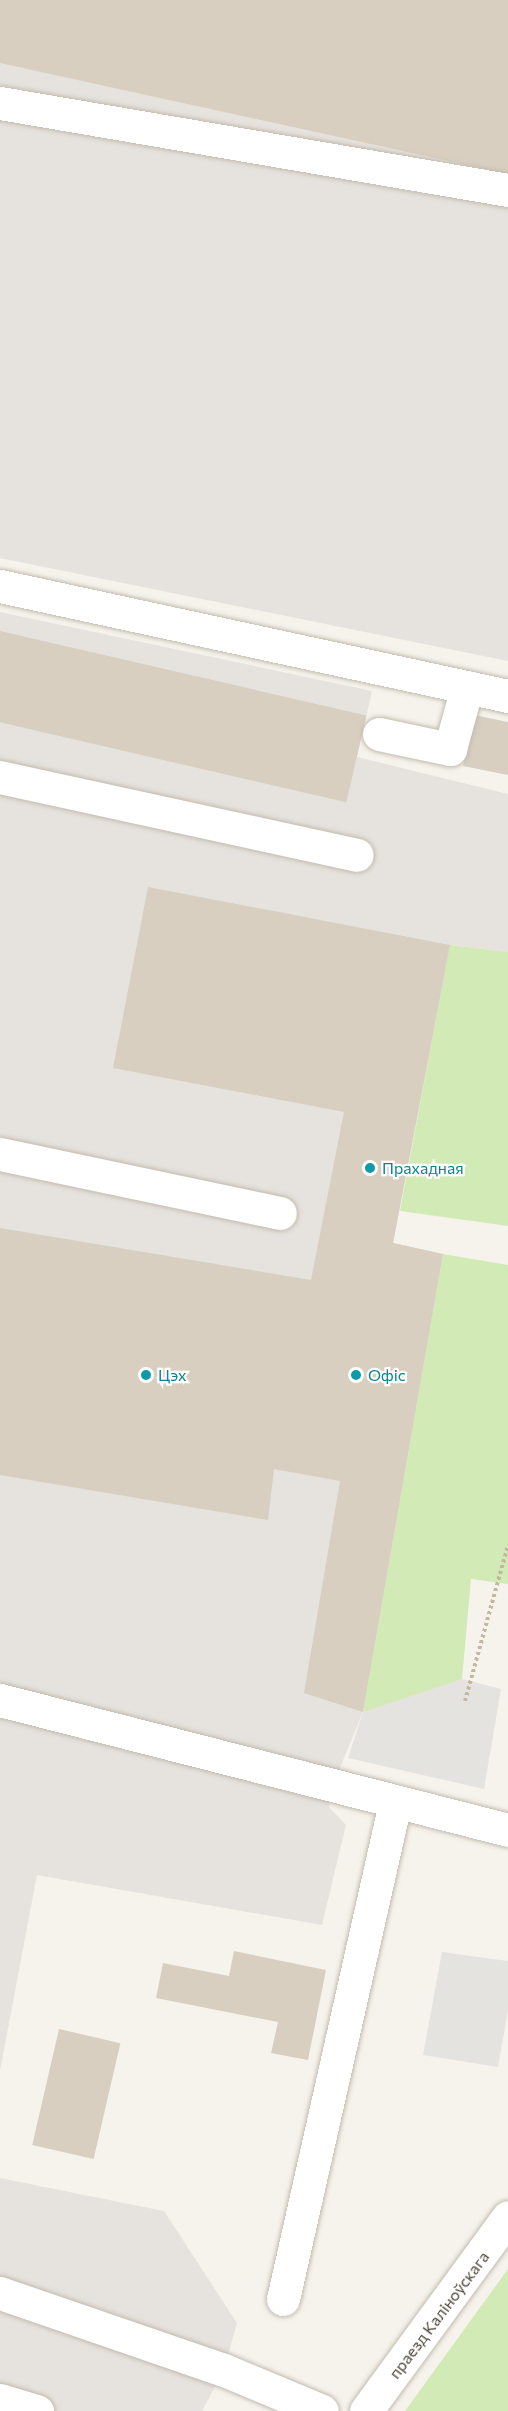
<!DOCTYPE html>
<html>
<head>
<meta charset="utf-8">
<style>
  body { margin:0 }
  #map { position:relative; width:508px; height:2411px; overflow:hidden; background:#f6f3ec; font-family:Commissioner,sans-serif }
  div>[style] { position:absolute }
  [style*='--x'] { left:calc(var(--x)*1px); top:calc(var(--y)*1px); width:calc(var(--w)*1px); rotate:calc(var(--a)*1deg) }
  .industrial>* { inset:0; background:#e6e2dd }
  .green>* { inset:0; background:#d2eab5 }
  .parking>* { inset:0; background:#e5e3e0 }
  .building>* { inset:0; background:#d8cfc1; transform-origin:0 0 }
  .path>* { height:4px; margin-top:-2px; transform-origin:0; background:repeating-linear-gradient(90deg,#c4b79f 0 3px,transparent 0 6px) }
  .roads { filter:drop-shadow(0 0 2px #c2bbae) drop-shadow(0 0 2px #c2bbae) }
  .minor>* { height:33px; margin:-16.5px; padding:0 16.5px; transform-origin:16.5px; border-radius:16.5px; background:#fff }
  .dots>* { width:16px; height:16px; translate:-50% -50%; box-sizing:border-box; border:3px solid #fff; border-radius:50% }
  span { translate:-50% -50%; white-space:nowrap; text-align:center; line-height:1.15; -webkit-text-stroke:4.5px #fff; paint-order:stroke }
  .culture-label { font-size:16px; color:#0d838f }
  .left { translate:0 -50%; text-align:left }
  .street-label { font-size:16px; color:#4b4439 }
</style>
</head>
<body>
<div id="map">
  <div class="industrial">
    <div style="clip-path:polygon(0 0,508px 0,508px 661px,0 558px)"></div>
    <div style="clip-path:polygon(0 612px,372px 691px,357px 757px,508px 794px,508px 952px,451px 945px,393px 1243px,443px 1254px,363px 1712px,332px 1787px,329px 1807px,346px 1825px,322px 1925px,37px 1875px,0 2071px)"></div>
    <div style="clip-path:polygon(0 2178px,164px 2211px,237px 2323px,224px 2370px,202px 2411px,0 2411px)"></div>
  </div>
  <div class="green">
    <div style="clip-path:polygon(450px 945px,508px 952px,508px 1226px,400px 1211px)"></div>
    <div style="clip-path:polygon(443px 1254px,508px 1265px,508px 1584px,471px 1579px,462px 1679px,392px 1709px,363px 1712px)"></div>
    <div style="clip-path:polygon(508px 2269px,508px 2411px,405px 2411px)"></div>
  </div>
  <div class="parking">
    <div style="clip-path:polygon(462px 1679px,501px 1689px,484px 1789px,348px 1758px,363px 1712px)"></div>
    <div style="clip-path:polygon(442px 1952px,508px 1961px,508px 2010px,498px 2067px,423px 2055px)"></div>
  </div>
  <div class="building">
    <div style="clip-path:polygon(0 0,508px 0,508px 174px,0 63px)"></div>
    <div style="left:0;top:631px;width:376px;height:89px;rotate:13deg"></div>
    <div style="clip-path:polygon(474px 715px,508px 722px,508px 775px,463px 766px)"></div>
    <div style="clip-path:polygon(148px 887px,450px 945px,393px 1243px,443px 1254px,363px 1712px,304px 1693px,340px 1481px,274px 1469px,268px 1520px,0 1475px,0 1228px,311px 1280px,344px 1112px,113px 1068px)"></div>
    <div style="clip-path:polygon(234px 1951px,326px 1970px,308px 2060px,271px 2053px,278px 2022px,156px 1998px,163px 1963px,229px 1976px)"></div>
    <div style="left:59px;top:2029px;width:63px;height:119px;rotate:13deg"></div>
  </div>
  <div class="path">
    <div style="--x:465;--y:1701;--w:162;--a:-74.6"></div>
  </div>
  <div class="roads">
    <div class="minor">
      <div style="--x:0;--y:103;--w:515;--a:9.72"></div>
      <div style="--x:0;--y:586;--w:520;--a:12.22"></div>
      <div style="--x:379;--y:734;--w:73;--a:11.9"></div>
      <div style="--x:450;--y:749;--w:64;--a:-74.7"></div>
      <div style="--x:0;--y:777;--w:365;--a:12.3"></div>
      <div style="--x:0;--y:1154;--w:286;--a:11.9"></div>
      <div style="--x:0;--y:1700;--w:524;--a:14.35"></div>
      <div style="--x:0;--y:2293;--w:237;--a:19"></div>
      <div style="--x:224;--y:2370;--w:106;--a:22.7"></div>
      <div style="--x:283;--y:2299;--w:508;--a:-77.28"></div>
      <div style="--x:0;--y:2400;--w:39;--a:17"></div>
      <div style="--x:366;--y:2411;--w:240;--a:-53.8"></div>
    </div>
  </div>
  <div class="dots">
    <div style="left:370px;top:1168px;background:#0f9aa8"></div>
    <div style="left:146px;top:1375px;background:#0f9aa8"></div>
    <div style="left:356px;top:1375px;background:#0f9aa8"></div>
  </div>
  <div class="culture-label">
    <span class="left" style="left:382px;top:1168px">Прахадная</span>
    <span class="left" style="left:158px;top:1375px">Цэх</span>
    <span class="left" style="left:368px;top:1375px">Офіс</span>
  </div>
  <div class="street-label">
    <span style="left:439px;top:2315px;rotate:-53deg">праезд Каліноўскага</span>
  </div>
</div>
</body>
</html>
